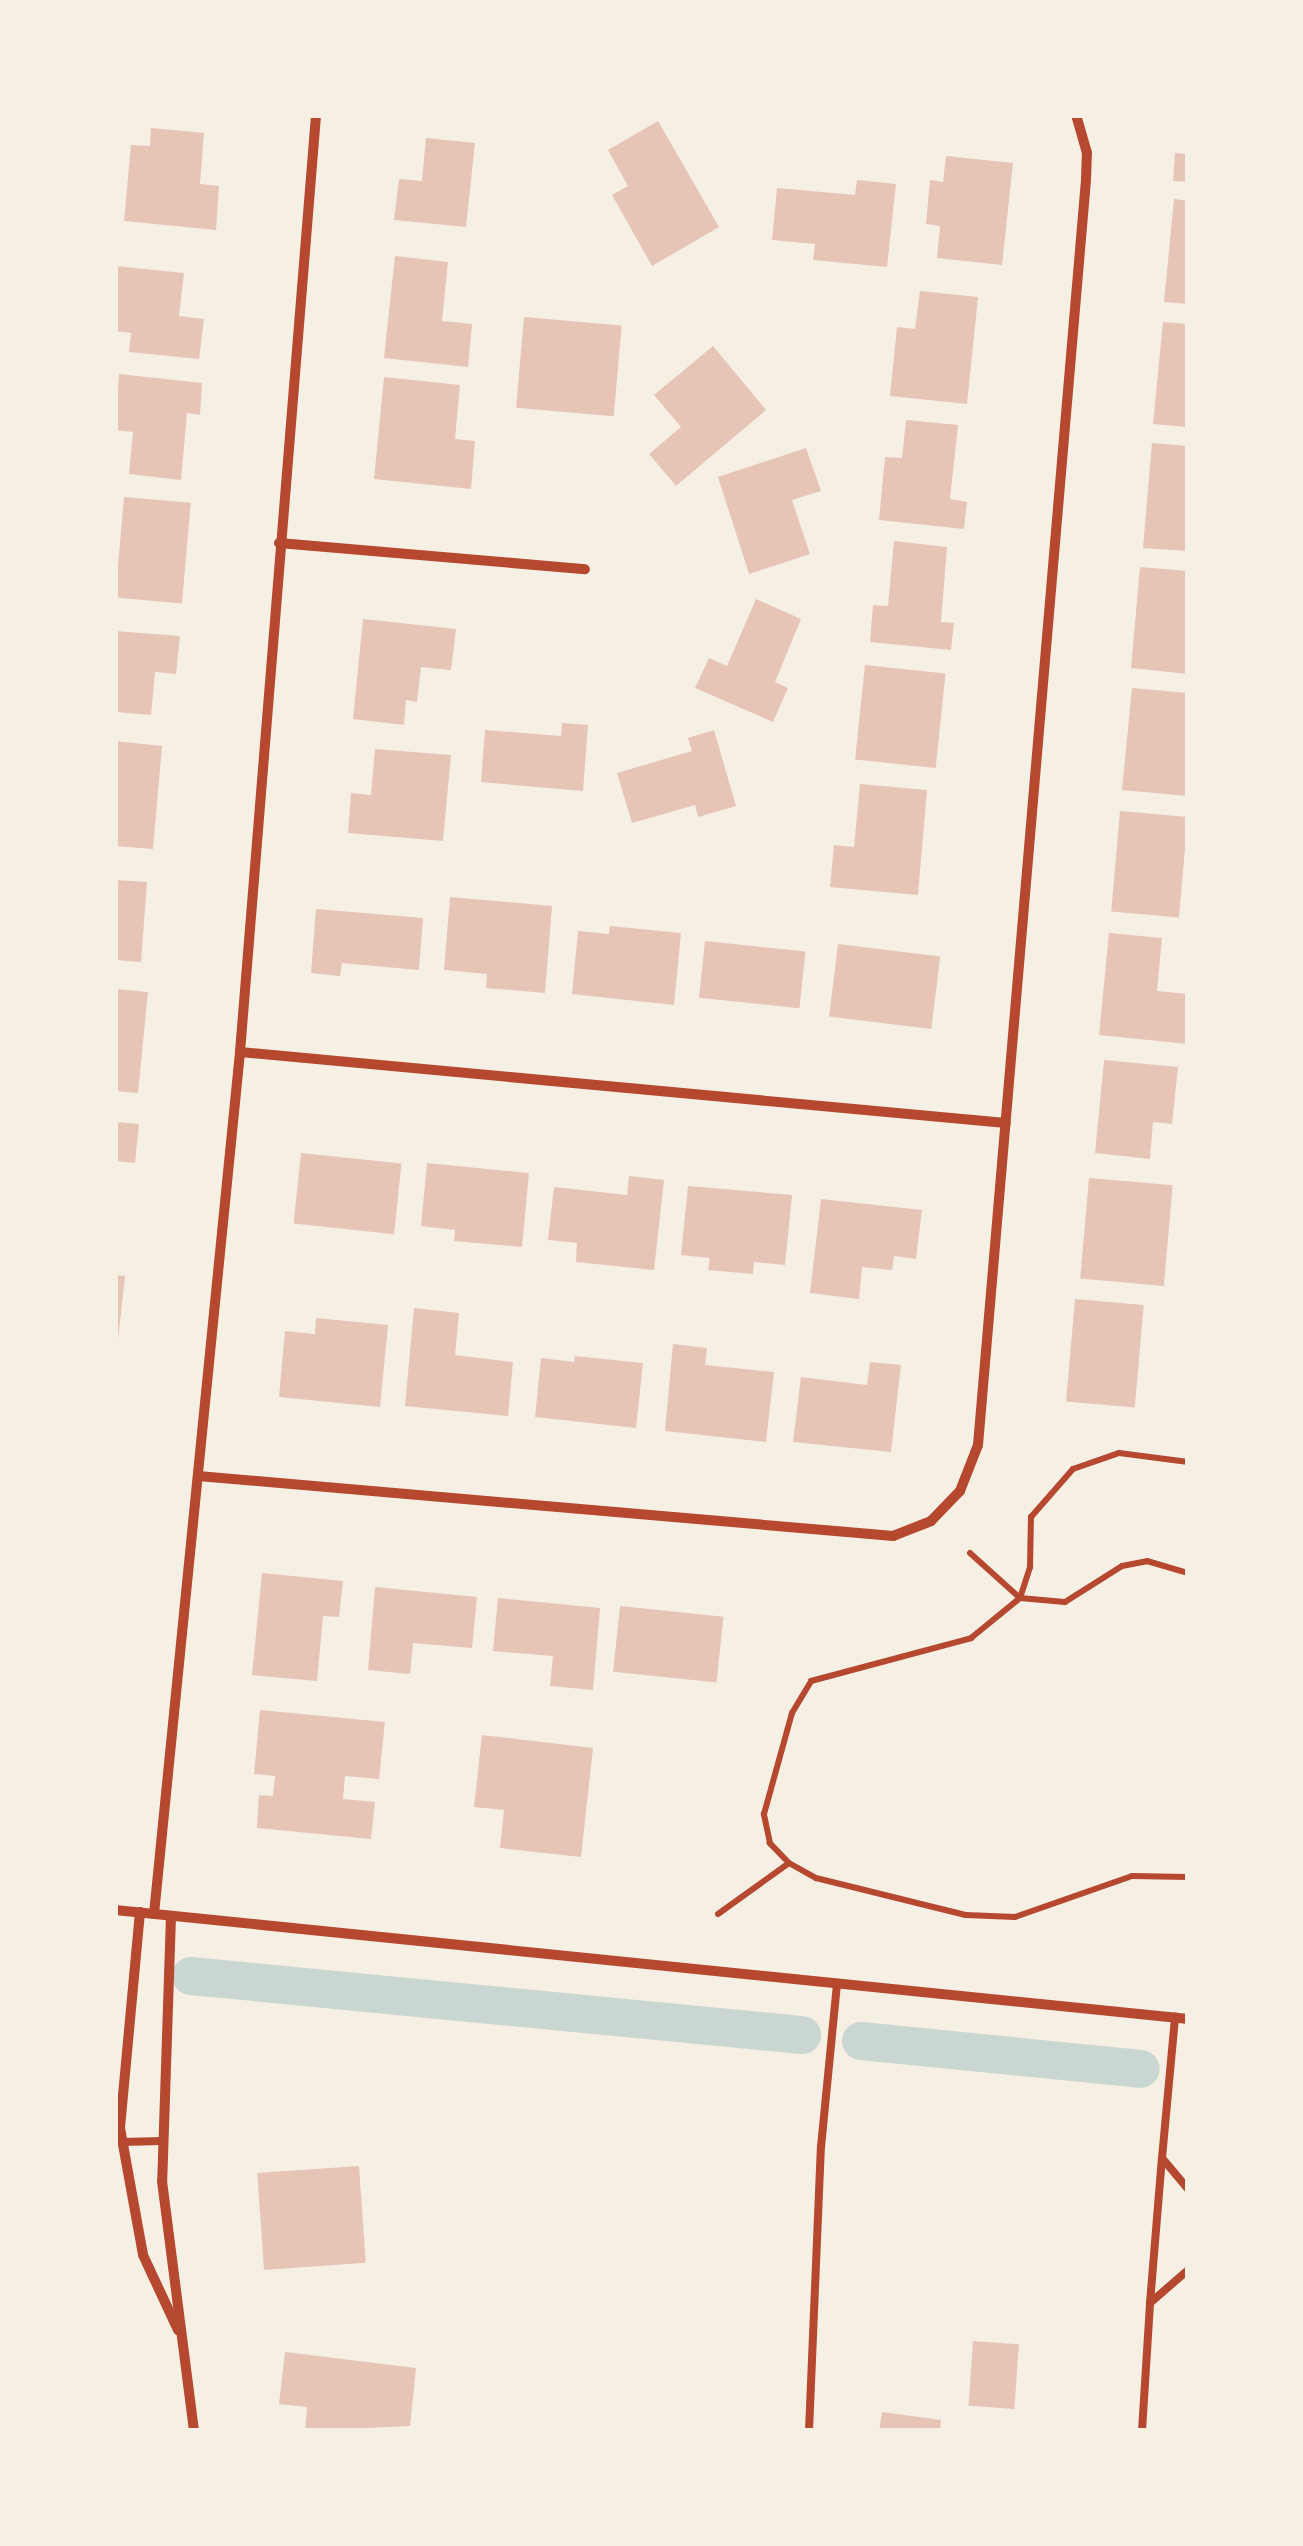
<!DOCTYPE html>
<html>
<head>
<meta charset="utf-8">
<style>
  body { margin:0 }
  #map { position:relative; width:1303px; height:2546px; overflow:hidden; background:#f6efe4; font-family:"Noto Sans",sans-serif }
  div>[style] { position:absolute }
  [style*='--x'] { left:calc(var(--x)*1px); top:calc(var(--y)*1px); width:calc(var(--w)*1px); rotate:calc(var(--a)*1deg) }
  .canal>* { height:38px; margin:-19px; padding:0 19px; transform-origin:19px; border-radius:19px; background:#c9d6d2 }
  .building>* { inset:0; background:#e6c5b7; transform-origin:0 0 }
  .path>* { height:6px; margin:-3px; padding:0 3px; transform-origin:3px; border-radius:3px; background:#b5482f }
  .service>* { height:8px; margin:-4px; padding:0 4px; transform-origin:4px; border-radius:4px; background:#b5482f }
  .minor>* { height:10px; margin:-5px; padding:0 5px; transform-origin:5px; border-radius:5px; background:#b5482f }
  span { translate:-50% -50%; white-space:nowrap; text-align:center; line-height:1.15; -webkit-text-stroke:10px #f6efe4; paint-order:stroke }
  .frame { position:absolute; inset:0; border:118px solid #f6efe4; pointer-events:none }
</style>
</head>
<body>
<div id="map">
  <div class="canal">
    <div style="--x:191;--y:1976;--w:614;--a:5.52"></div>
    <div style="--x:861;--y:2041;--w:281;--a:5.7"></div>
  </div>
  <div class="building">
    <div style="clip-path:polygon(658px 121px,719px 227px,652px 266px,612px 195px,628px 186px,608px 150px)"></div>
    <div style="clip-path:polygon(151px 128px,204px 133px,200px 184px,219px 186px,216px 230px,124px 221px,131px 145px,150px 146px)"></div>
    <div style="clip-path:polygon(426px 138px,475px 143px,466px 227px,394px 220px,399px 179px,422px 181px)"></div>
    <div style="left:1175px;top:153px;width:13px;height:28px;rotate:4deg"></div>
    <div style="clip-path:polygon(946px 156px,1013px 163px,1002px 265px,937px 258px,940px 226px,926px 224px,930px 180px,943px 182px)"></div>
    <div style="clip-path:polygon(857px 180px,896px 184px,887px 267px,813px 260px,815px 244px,772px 240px,777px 188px,855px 195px)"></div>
    <div style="clip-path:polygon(1174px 199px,1188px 201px,1188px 304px,1164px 302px)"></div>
    <div style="clip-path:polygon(395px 256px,448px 262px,442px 321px,472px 324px,468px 367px,384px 358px)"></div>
    <div style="clip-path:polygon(115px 266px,184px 273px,179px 316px,204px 319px,199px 359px,129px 352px,131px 333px,115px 331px)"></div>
    <div style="clip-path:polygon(920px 291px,978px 297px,967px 404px,890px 396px,897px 327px,915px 329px)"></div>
    <div style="left:524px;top:317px;width:98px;height:91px;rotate:5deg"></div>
    <div style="clip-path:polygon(1163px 322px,1188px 324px,1188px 427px,1153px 424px)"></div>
    <div style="clip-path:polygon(713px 346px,766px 410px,676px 486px,649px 454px,681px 427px,654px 395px)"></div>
    <div style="clip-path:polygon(119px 374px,202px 383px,200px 415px,187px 413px,181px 480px,129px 474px,133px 432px,115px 430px)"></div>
    <div style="clip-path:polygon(384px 377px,460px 385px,455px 439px,475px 441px,471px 489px,374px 479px)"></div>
    <div style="clip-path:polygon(906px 420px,958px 425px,950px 499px,967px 502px,964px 529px,879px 520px,885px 457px,902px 458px)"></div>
    <div style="clip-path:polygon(1152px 443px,1188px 446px,1188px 551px,1143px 548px)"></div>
    <div style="clip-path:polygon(806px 448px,821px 491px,792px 500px,810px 554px,749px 574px,718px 477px)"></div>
    <div style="left:124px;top:497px;width:67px;height:101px;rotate:5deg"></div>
    <div style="clip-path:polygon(894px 541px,947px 547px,941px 622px,954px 623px,951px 650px,870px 642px,873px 605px,888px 606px)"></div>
    <div style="clip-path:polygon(1140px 567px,1188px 571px,1188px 674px,1131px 668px)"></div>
    <div style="clip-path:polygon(756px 599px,801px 619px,775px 682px,788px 688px,773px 722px,695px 688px,709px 658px,727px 666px)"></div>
    <div style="clip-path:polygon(363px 619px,456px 629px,451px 670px,421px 667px,417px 702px,406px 700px,404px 725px,353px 719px)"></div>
    <div style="clip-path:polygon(115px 631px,180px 636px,176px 674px,155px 672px,151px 715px,115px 712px)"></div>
    <div style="left:865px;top:665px;width:81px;height:95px;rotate:6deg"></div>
    <div style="clip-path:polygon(1132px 688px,1188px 693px,1188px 796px,1122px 790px)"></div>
    <div style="clip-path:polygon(562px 723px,588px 725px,583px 791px,481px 782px,485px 730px,561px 736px)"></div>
    <div style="clip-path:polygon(714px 730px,736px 806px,698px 817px,695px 805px,632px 823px,617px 773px,692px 751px,688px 738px)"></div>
    <div style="clip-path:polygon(115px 741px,162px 746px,153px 849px,115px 846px)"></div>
    <div style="clip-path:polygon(375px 749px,451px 755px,443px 841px,348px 833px,351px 793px,371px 795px)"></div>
    <div style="clip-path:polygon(860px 784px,927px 790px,918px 895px,830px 887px,834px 845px,854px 847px)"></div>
    <div style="left:1120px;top:811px;width:68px;height:101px;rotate:5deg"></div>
    <div style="clip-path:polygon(115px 880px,147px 882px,141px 962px,115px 960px)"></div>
    <div style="clip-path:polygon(450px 897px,552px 906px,545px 993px,486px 988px,487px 974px,444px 970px)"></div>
    <div style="clip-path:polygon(316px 909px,423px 918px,419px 970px,342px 963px,340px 976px,311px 973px)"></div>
    <div style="clip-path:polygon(610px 926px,681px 933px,674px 1005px,572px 994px,578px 931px,609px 934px)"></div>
    <div style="clip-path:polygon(1109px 933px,1162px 938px,1157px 991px,1188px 994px,1188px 1044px,1099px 1035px)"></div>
    <div style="left:705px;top:941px;width:101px;height:57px;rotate:6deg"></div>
    <div style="left:838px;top:944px;width:103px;height:73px;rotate:7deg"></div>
    <div style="clip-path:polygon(115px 989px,148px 992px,138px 1093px,115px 1091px)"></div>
    <div style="clip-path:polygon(1104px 1060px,1178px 1067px,1172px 1124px,1153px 1122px,1150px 1159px,1095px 1153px)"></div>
    <div style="clip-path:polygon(115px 1122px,139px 1124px,135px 1163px,115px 1161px)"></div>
    <div style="left:301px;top:1153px;width:101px;height:71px;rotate:6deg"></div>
    <div style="clip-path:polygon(427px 1163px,529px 1173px,522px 1247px,454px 1241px,455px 1230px,421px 1226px)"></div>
    <div style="clip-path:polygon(629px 1176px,664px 1180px,654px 1270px,576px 1262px,577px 1243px,548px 1240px,554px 1187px,627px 1195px)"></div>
    <div style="left:1089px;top:1178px;width:84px;height:101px;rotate:5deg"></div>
    <div style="clip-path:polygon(688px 1186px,792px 1195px,785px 1265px,754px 1262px,753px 1274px,708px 1270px,710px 1258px,681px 1255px)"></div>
    <div style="clip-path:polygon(821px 1199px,922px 1210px,916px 1259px,894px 1256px,892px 1270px,862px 1267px,859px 1299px,810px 1293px)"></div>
    <div style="clip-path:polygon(115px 1275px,125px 1276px,118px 1340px,115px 1339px)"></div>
    <div style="left:1075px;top:1299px;width:69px;height:103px;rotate:5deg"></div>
    <div style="clip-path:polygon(414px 1308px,459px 1313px,455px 1355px,513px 1362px,508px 1416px,405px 1406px)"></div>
    <div style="clip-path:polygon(316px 1318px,388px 1325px,380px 1407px,279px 1397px,285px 1331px,315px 1334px)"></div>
    <div style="clip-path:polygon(673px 1344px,707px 1348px,705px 1365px,774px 1372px,766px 1442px,665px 1431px)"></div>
    <div style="clip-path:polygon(575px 1356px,643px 1363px,636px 1428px,535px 1417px,541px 1358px,574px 1362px)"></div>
    <div style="clip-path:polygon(870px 1362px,901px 1365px,891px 1452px,793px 1442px,801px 1377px,867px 1385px)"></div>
    <div style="clip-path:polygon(262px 1573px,343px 1581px,339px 1617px,323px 1616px,317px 1681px,252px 1675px)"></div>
    <div style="clip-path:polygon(375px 1587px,477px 1597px,472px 1648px,413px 1643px,410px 1674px,368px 1670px)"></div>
    <div style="clip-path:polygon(498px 1598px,600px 1608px,593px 1690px,550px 1686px,553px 1656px,493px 1651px)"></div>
    <div style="left:620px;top:1606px;width:104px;height:66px;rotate:6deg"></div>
    <div style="clip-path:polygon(260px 1710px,385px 1722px,379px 1779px,345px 1776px,343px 1799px,375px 1802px,371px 1839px,257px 1828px,259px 1795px,273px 1796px,275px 1776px,254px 1774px)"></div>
    <div style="clip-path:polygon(482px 1735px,593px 1748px,581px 1857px,500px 1848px,504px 1810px,474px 1807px)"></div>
    <div style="left:359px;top:2166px;width:97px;height:102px;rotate:86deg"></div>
    <div style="left:973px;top:2341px;width:46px;height:65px;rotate:4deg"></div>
    <div style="clip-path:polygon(285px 2352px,416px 2368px,410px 2426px,305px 2431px,307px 2407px,279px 2404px)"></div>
    <div style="clip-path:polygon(882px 2412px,941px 2420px,940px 2431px,879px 2431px)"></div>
  </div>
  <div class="path">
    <div style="--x:970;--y:1553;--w:67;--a:42"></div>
    <div style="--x:1020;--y:1598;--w:33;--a:-72"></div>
    <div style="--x:1030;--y:1567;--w:50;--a:-88.9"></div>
    <div style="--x:1031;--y:1517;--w:64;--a:-48.8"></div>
    <div style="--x:1073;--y:1469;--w:49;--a:-19.2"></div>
    <div style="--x:1119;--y:1453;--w:70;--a:7.4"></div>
    <div style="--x:789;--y:1863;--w:28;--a:-134"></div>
    <div style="--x:770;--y:1843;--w:30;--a:-102"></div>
    <div style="--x:764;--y:1814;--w:105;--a:-74.5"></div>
    <div style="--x:792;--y:1713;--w:37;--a:-59"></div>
    <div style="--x:811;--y:1681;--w:166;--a:-15"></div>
    <div style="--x:971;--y:1638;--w:63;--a:-39.2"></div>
    <div style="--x:1020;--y:1598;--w:45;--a:5.1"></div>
    <div style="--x:1065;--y:1602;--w:67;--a:-32.3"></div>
    <div style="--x:1122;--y:1566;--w:25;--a:-11"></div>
    <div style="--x:1147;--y:1561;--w:43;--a:16.3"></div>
    <div style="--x:718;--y:1914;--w:87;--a:-35.7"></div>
    <div style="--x:789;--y:1863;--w:31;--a:29"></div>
    <div style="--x:816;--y:1878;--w:154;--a:13.9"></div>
    <div style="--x:966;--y:1915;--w:49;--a:2.3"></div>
    <div style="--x:1015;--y:1917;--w:124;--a:-19.3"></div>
    <div style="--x:1132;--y:1876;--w:56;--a:1"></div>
  </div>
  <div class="service">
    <div style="--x:122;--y:2142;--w:40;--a:-1.4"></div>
    <div style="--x:1162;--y:2158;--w:142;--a:-84.7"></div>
    <div style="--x:1150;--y:2303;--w:145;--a:-85.3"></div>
    <div style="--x:1162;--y:2158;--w:40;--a:50"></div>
    <div style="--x:809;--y:2431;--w:284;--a:-87.6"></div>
    <div style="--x:821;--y:2147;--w:163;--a:-84.4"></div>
    <div style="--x:1142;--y:2431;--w:128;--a:-86.4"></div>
    <div style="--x:1150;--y:2303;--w:50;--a:-41"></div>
  </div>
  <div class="minor">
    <div style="--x:279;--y:543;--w:307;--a:4.9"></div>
    <div style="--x:240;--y:1052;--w:769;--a:5.3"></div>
    <div style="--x:198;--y:1476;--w:698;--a:4.93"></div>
    <div style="--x:893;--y:1536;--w:41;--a:-21.5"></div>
    <div style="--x:931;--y:1521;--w:42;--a:-46"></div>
    <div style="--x:960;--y:1491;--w:49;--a:-68.6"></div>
    <div style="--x:978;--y:1445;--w:1271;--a:-85.12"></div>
    <div style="--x:1086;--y:179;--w:26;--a:-88"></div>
    <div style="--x:1087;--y:153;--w:40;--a:-106"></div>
    <div style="--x:115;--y:1910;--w:1079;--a:5.8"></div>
    <div style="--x:140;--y:1912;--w:217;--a:95.3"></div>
    <div style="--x:120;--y:2128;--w:129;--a:79.7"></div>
    <div style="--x:143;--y:2255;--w:83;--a:65"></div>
    <div style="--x:154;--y:1914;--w:866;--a:-84.3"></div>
    <div style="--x:240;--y:1052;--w:940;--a:-85.36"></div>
    <div style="--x:171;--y:1916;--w:265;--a:91.9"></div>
    <div style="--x:162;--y:2181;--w:252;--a:82.7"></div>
  </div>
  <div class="frame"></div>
</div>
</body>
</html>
